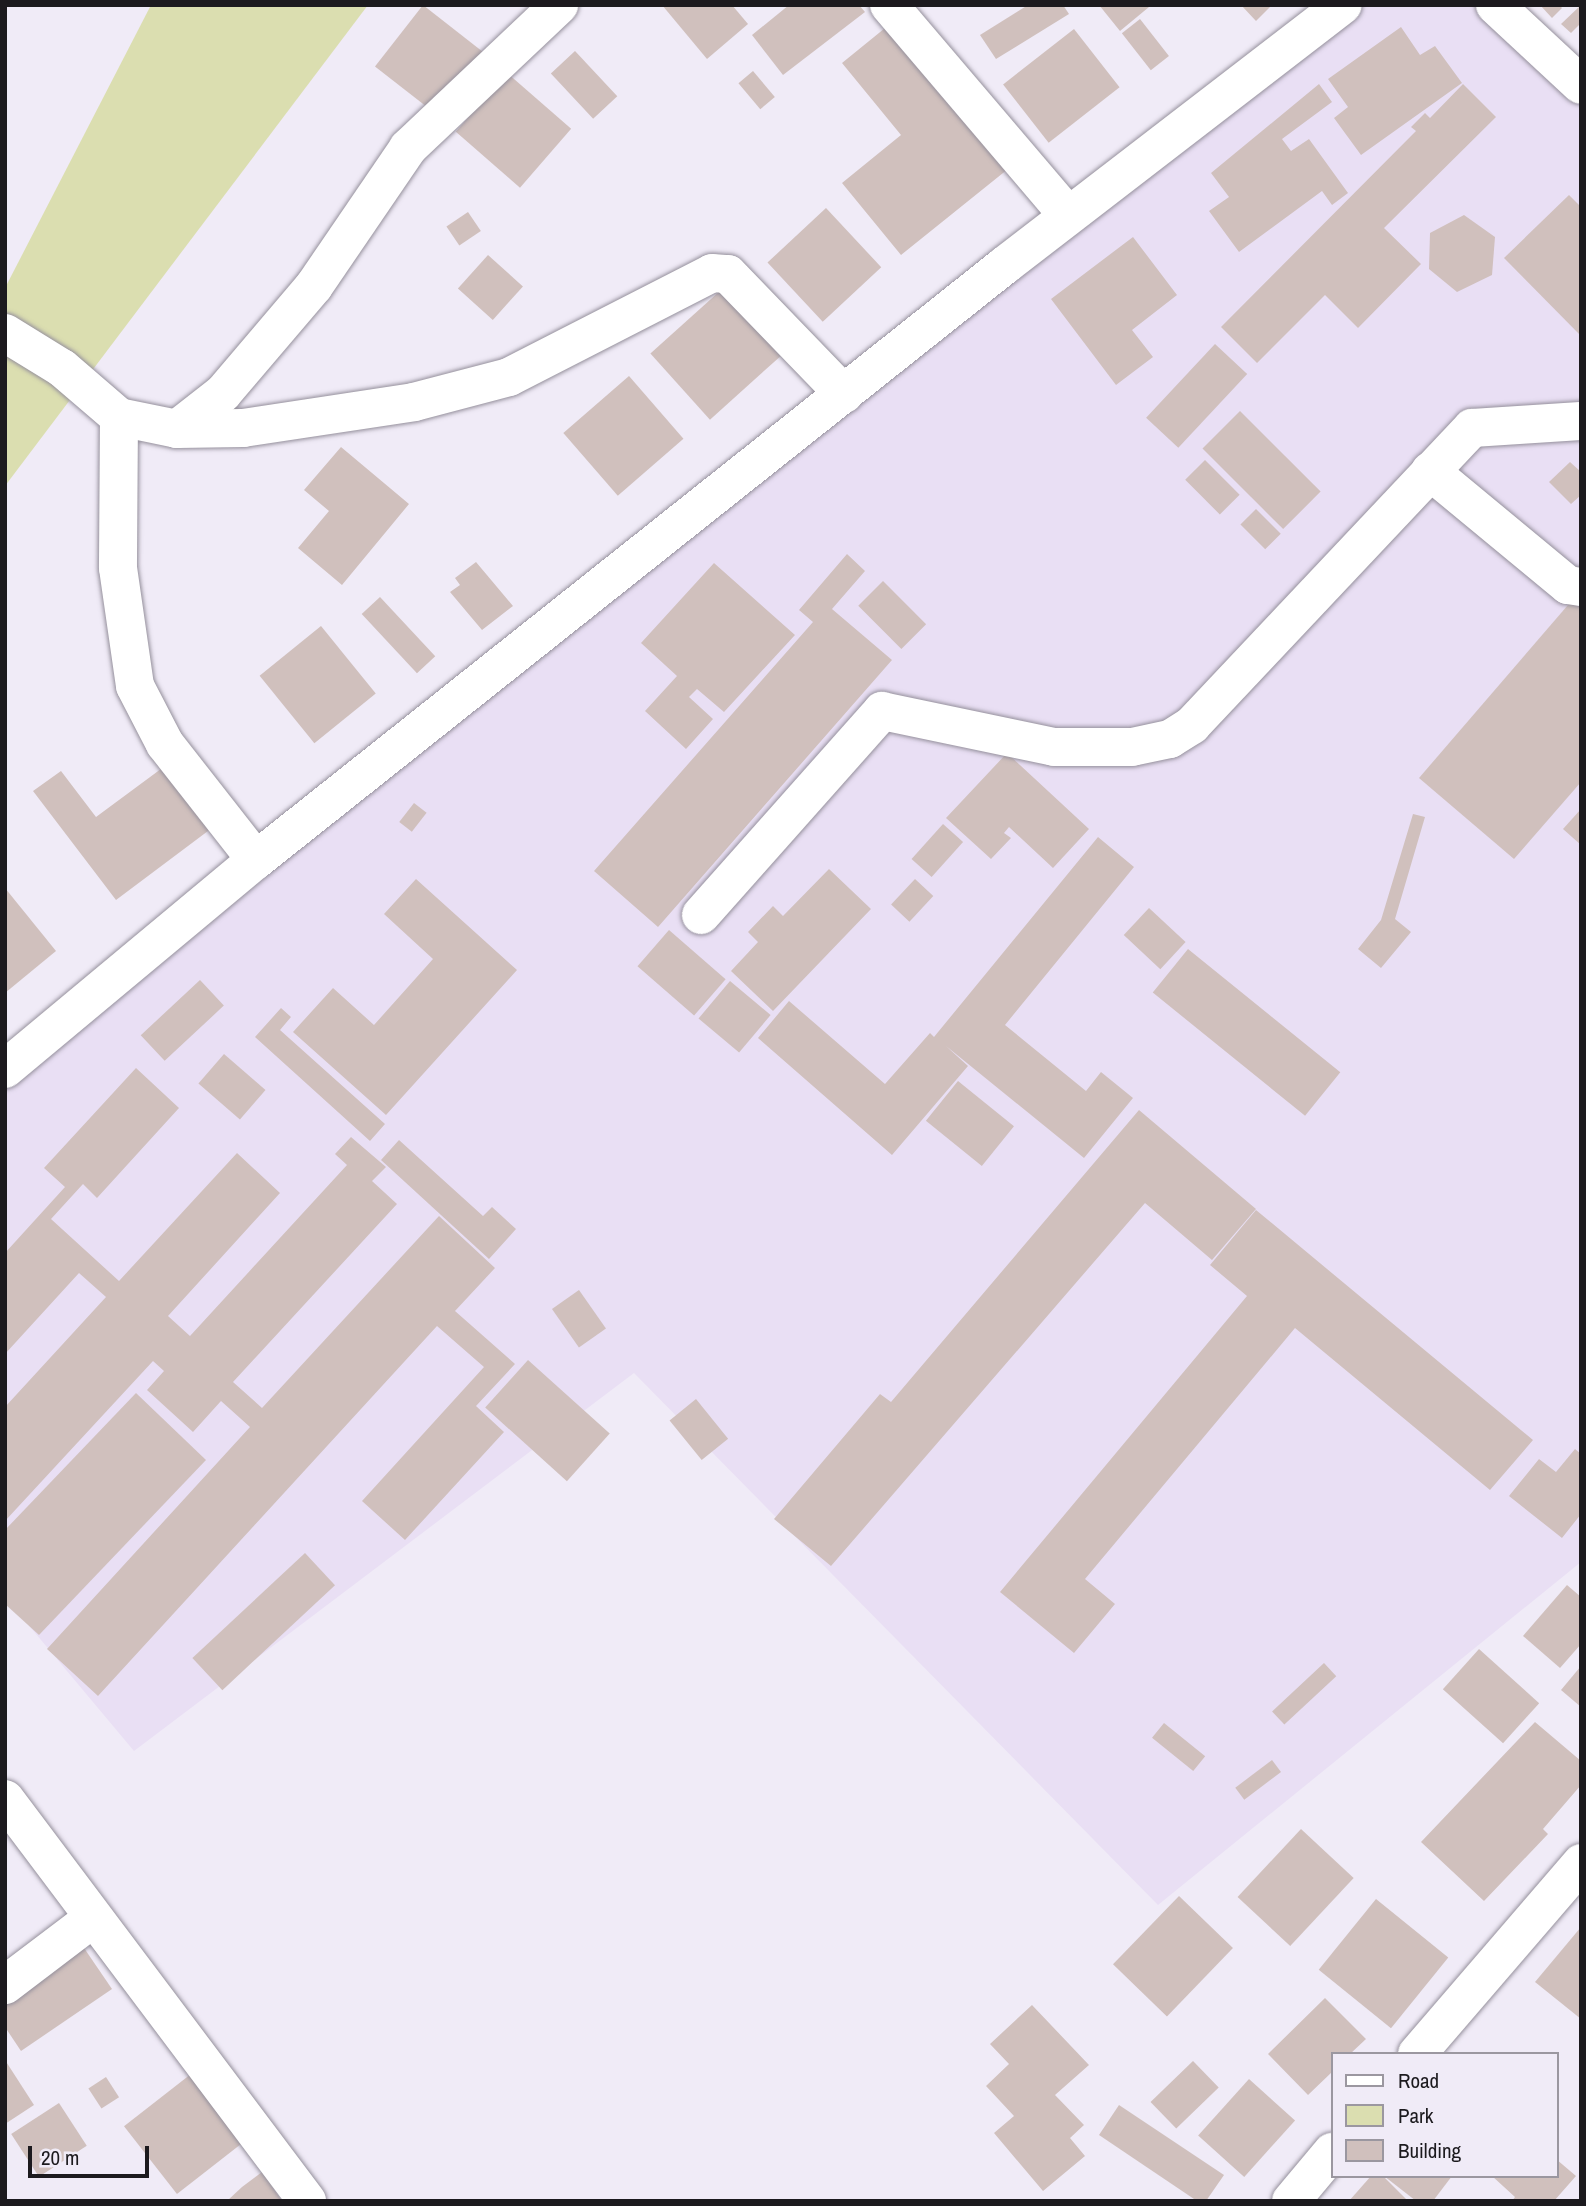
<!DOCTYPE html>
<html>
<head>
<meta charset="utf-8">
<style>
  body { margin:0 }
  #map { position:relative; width:1586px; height:2206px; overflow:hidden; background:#f0ebf7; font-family:"Archivo Narrow",sans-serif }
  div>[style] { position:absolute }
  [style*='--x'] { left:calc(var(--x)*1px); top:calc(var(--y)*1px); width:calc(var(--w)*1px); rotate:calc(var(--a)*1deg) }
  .education>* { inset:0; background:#e9dff4 }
  .green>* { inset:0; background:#dbdeb0 }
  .building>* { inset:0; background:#d0c0bd; transform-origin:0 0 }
  .roads { filter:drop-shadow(0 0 2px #95909c) drop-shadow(0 0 2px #95909c) }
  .minor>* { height:38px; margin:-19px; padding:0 19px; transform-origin:19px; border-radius:19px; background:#fff }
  span { translate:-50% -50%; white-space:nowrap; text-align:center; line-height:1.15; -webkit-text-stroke:7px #f0ebf7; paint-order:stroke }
  .frame { position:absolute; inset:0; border:7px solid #1c1a1e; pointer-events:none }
  .legend { position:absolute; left:1331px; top:2052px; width:228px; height:126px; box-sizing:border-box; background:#f0ebf7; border:2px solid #9b97a0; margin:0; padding:9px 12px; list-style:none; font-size:21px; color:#1c1a1e }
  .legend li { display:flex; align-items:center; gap:14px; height:35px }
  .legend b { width:35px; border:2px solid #9b97a0 }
  .scale { position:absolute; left:28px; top:2146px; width:121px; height:32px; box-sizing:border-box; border:4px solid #1c1a1e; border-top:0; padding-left:9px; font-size:21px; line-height:24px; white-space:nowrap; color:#1c1a1e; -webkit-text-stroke:5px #f0ebf7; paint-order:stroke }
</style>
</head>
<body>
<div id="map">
  <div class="education">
    <div style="clip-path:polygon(1346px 5px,1502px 5px,1581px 72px,1581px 1562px,1158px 1905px,634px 1373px,134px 1751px,5px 1597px,5px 1071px)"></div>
  </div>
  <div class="green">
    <div style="clip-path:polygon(151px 5px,368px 5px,5px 486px,5px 288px)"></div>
  </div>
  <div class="building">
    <div style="left:423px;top:5px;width:77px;height:78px;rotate:38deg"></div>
    <div style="clip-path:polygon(662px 5px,732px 5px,748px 24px,707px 59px)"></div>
    <div style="clip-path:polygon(789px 5px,859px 5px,865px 12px,783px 75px,752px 35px)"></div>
    <div style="clip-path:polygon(1028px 5px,1063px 5px,1069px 14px,996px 59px,980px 35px)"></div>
    <div style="clip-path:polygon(1099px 5px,1147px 5px,1149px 7px,1120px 31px)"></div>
    <div style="clip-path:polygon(1241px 5px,1272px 5px,1256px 21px)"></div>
    <div style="clip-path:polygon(1540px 5px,1559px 5px,1562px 8px,1552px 18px)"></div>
    <div style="clip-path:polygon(1581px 5px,1581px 23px,1571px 33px,1561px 24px)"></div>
    <div style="left:1140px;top:19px;width:47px;height:23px;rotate:52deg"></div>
    <div style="clip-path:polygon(890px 24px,1008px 169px,901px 255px,842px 183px,901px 135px,842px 63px)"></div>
    <div style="clip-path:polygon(1401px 27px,1420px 55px,1435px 46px,1462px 83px,1361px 155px,1334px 118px,1348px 107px,1328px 79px)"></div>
    <div style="left:1074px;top:29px;width:74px;height:90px;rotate:52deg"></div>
    <div style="left:575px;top:51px;width:62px;height:33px;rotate:47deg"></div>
    <div style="left:753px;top:71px;width:34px;height:19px;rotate:50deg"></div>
    <div style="left:507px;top:73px;width:85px;height:78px;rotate:41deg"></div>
    <div style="clip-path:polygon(1319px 84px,1332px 102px,1282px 139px,1291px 151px,1309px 139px,1348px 193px,1332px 205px,1322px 191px,1239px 252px,1209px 211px,1229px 197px,1211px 173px)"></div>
    <div style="clip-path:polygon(1463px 84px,1496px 117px,1384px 228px,1421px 264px,1358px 328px,1325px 295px,1257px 363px,1221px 327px,1416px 131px,1411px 127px,1425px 113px,1430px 118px)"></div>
    <div style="clip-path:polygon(1569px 195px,1581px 207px,1581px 336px,1504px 258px)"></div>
    <div style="left:826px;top:208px;width:81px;height:80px;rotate:47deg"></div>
    <div style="left:468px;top:212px;width:23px;height:26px;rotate:56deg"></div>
    <div style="clip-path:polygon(1464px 215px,1495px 237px,1492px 275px,1457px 292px,1429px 269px,1430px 233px)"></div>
    <div style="clip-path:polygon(1133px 237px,1177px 295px,1132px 330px,1153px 357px,1116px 385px,1051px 299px)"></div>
    <div style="left:488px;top:255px;width:47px;height:45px;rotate:42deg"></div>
    <div style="left:721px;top:290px;width:89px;height:95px;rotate:48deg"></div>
    <div style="left:1215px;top:344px;width:44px;height:101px;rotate:43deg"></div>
    <div style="left:629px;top:376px;width:83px;height:87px;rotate:49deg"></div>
    <div style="left:1240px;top:411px;width:114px;height:53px;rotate:45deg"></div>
    <div style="clip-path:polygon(341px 447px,409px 504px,342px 585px,298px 548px,329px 511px,304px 490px)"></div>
    <div style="left:1205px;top:460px;width:49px;height:28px;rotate:45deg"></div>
    <div style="clip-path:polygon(1570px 462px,1581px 472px,1581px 495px,1571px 504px,1549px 482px)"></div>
    <div style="left:1256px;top:509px;width:35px;height:22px;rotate:45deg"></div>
    <div style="clip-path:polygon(847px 554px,865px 571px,832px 609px,892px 660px,658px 927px,594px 871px,813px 622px,799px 610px)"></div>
    <div style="clip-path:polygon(476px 562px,513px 606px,482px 630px,450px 592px,460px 585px,455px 578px)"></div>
    <div style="clip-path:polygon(714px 563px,795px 635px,724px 712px,697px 689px,689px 697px,713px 719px,686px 749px,645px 711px,677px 676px,641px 643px)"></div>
    <div style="left:883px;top:581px;width:61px;height:35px;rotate:45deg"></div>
    <div style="left:380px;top:597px;width:81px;height:25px;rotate:47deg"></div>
    <div style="clip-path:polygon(1574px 598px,1581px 603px,1581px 782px,1514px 859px,1419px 778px)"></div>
    <div style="left:321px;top:626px;width:87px;height:79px;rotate:51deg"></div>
    <div style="clip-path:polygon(1007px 753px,1089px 829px,1053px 868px,1009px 827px,1004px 833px,1011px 838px,991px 859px,946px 818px)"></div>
    <div style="clip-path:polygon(169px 763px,216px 825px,116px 900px,33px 791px,61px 771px,96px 817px)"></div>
    <div style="left:414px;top:803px;width:16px;height:24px;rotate:38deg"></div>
    <div style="clip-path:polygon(1581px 809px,1581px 845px,1563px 829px)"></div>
    <div style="clip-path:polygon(1413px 814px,1425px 817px,1395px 919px,1411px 932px,1381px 968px,1358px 949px,1381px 920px)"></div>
    <div style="left:943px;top:824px;width:27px;height:47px;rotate:42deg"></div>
    <div style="clip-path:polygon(1098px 837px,1134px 867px,1005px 1025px,1086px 1091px,1101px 1072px,1133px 1098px,1084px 1158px,946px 1046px,968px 1066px,892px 1155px,758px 1038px,789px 1001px,885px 1084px,930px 1033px,934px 1037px)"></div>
    <div style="clip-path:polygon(829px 869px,871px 909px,773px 1011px,731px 971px,758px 942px,748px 932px,773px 906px,783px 916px)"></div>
    <div style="clip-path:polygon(416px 879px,517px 970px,386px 1115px,293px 1032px,333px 988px,374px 1025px,433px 959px,384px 914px)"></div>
    <div style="left:915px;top:879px;width:25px;height:35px;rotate:43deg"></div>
    <div style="clip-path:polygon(5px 888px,56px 951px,5px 993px)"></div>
    <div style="left:1149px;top:908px;width:50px;height:37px;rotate:43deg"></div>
    <div style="left:669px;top:930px;width:75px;height:48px;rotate:41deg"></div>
    <div style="left:1188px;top:949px;width:196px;height:56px;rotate:39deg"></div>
    <div style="left:200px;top:980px;width:35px;height:81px;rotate:47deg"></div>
    <div style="left:730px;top:981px;width:53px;height:49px;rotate:40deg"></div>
    <div style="clip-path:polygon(281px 1008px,291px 1017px,280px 1030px,385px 1124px,370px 1141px,255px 1037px)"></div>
    <div style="left:224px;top:1054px;width:55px;height:39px;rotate:41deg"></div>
    <div style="clip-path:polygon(136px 1068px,179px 1108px,97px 1198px,83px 1184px,51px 1219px,119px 1281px,237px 1153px,280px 1193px,168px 1316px,190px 1336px,347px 1165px,335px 1154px,351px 1137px,386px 1167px,372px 1181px,397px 1204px,233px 1382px,262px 1408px,439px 1216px,495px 1268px,455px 1311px,515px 1364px,476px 1406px,504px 1432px,405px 1540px,362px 1501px,484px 1367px,437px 1326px,98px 1696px,47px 1649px,250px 1427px,221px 1401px,193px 1432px,147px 1390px,164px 1371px,153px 1361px,5px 1521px,5px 1407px,106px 1297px,79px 1273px,5px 1354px,5px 1253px,65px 1187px,44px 1168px)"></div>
    <div style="left:958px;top:1081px;width:72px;height:51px;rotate:39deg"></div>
    <div style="clip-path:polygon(1139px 1110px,1256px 1209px,1212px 1260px,1145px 1203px,831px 1566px,774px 1519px,880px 1394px,891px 1402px)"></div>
    <div style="clip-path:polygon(399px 1140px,483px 1216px,492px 1207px,516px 1229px,489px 1259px,381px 1160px)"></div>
    <div style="clip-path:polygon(1256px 1210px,1533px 1440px,1490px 1490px,1295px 1328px,1085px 1579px,1115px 1604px,1074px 1653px,1000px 1592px,1247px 1296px,1210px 1265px)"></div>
    <div style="left:579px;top:1290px;width:47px;height:33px;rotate:55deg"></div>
    <div style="left:528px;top:1360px;width:110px;height:64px;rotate:42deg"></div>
    <div style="clip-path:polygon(136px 1393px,206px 1460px,39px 1635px,5px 1604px,5px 1530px)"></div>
    <div style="left:696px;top:1399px;width:51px;height:34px;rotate:51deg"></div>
    <div style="clip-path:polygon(1575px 1449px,1581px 1454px,1581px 1514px,1562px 1538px,1509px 1496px,1539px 1459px,1556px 1472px)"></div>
    <div style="left:305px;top:1553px;width:44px;height:154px;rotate:47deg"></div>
    <div style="clip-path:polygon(1567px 1585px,1581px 1597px,1581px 1644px,1560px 1668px,1523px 1636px)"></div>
    <div style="left:1479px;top:1649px;width:81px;height:54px;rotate:42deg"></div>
    <div style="left:1324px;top:1663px;width:18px;height:71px;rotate:47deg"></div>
    <div style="clip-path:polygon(1581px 1666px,1581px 1707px,1561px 1690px)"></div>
    <div style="clip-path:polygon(1535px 1722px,1581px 1761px,1581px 1785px,1543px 1829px,1548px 1834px,1484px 1901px,1421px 1842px)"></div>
    <div style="left:1164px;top:1723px;width:53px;height:19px;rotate:39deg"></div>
    <div style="left:1272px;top:1760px;width:15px;height:46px;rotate:53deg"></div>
    <div style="left:1301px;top:1829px;width:72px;height:93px;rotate:43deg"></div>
    <div style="left:1179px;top:1896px;width:75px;height:95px;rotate:44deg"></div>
    <div style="left:1376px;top:1899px;width:93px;height:91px;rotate:39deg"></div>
    <div style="clip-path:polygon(1581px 1927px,1581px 2019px,1535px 1982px)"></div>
    <div style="clip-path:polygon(82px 1945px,112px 1989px,21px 2051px,5px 2027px,5px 1997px)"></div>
    <div style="clip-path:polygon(1325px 1998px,1366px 2039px,1350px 2054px,1332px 2054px,1332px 2072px,1308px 2095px,1268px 2054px)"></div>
    <div style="clip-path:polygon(1032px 2005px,1089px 2065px,1055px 2095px,1084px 2125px,1070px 2138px,1085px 2156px,1043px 2191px,994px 2133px,1014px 2116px,986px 2086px,1009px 2064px,990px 2044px)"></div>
    <div style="clip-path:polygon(5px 2060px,34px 2105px,5px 2124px)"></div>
    <div style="left:1193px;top:2061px;width:37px;height:59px;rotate:46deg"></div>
    <div style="left:191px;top:2074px;width:86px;height:85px;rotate:52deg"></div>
    <div style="left:106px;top:2077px;width:24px;height:21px;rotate:57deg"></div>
    <div style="left:1249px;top:2079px;width:62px;height:76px;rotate:42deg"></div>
    <div style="left:59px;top:2103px;width:51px;height:57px;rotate:57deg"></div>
    <div style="clip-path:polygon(1119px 2105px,1224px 2175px,1206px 2201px,1197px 2201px,1099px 2135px)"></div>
    <div style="clip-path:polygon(1556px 2159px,1576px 2176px,1554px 2201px,1512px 2201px,1515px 2197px,1492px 2176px,1556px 2176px)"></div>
    <div style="clip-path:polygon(262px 2172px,282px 2201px,227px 2201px,242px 2187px)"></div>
    <div style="clip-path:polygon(1371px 2176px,1383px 2176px,1408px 2201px,1349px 2201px)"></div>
    <div style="clip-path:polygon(1384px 2176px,1452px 2176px,1433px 2201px,1416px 2201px)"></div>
  </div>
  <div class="roads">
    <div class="minor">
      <div style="--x:889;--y:5;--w:276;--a:49.6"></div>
      <div style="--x:1495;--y:5;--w:117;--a:42.9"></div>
      <div style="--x:5;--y:333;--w:67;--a:31.6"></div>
      <div style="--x:62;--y:368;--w:75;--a:40.7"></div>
      <div style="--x:119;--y:417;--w:59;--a:11.7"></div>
      <div style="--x:177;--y:429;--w:66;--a:-0.9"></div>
      <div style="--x:243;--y:428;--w:173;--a:-8.6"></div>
      <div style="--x:414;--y:402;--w:98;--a:-14.7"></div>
      <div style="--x:509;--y:377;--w:228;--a:-27.1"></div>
      <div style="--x:712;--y:273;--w:16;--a:4"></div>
      <div style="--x:728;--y:274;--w:167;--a:46"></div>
      <div style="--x:119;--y:417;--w:151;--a:90.4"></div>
      <div style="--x:118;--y:568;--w:119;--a:81.8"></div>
      <div style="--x:135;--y:686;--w:65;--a:62.7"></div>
      <div style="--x:165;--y:744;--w:147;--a:51.9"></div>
      <div style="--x:177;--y:429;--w:58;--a:-38"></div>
      <div style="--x:223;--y:393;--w:140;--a:-49.6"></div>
      <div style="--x:314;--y:286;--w:167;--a:-55.7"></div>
      <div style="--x:408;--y:148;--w:208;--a:-43.4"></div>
      <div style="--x:1430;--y:471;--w:179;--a:39.6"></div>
      <div style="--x:1568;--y:585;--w:13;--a:9"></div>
      <div style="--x:701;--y:915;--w:273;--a:-48.4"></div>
      <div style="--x:882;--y:711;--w:176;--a:11.8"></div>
      <div style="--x:1054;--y:747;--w:78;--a:0"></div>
      <div style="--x:1132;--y:747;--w:39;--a:-12"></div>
      <div style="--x:1170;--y:739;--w:26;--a:-32"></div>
      <div style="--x:1192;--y:725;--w:408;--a:-46.7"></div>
      <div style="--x:1472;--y:428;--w:109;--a:-3.7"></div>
      <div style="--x:5;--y:1069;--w:327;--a:-39.8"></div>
      <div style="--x:256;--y:860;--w:957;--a:-38.46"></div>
      <div style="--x:1005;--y:265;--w:426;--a:-37.6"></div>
      <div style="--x:5;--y:1799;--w:503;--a:53.08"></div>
      <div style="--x:5;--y:1985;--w:109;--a:-37.2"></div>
      <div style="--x:1417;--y:2054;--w:252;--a:-49.3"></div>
      <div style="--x:1291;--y:2201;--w:64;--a:-50.1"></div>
    </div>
  </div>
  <div class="frame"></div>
  <ul class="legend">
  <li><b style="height:9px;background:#fff"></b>Road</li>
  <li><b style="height:19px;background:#dbdeb0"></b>Park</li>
  <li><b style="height:19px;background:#d0c0bd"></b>Building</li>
  </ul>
  <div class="scale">20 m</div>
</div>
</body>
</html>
